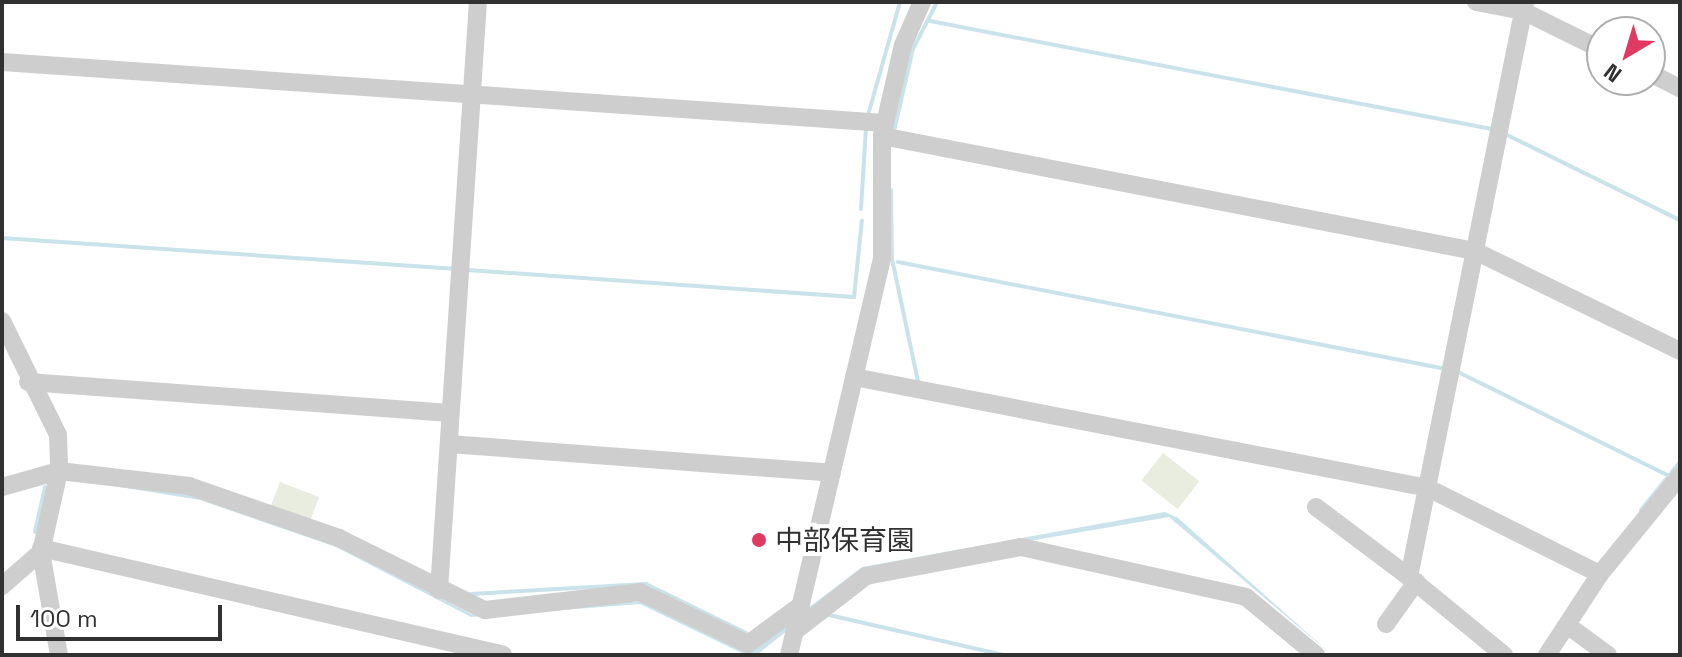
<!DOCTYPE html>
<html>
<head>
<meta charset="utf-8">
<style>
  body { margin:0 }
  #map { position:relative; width:1682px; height:657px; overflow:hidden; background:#fff; font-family:"Space Grotesk","Noto Sans JP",sans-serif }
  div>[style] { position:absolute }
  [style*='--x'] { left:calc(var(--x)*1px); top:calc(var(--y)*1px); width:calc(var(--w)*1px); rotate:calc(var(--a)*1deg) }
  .green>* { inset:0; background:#e9eddf; transform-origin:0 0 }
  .water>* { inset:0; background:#cae3ea }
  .stream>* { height:4px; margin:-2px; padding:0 2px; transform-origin:2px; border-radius:2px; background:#cae3ea }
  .minor>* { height:18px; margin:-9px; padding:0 9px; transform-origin:9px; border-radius:9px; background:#cecece }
  .dots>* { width:22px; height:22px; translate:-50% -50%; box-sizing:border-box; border:4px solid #fff; border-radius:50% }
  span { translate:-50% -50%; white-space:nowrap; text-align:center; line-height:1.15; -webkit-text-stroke:8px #fff; paint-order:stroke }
  .poi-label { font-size:28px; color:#313131 }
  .left { translate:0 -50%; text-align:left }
  .frame { position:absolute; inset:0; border:4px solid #313131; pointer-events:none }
  .north { position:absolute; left:1586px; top:16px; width:80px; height:80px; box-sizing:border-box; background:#fff; border:2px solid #adadad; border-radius:50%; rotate:218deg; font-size:22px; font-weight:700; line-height:32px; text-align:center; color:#313131 }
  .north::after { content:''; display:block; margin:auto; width:28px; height:36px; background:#e03a63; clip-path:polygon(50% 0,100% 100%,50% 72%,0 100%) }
  .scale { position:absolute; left:16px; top:605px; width:206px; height:36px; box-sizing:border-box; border:4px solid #313131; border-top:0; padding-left:10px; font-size:24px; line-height:28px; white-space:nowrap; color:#313131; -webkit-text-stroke:6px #fff; paint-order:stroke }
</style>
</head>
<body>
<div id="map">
  <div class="green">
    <div style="left:1163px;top:453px;width:46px;height:35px;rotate:38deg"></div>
    <div style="left:280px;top:482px;width:42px;height:29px;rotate:21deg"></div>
  </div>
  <div class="water">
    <div style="clip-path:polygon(70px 479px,200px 496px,337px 545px,472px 614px,641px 601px,749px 653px,862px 567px,1165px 512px,1178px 518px,1332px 655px,1169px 517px,865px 569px,758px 654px,746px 655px,640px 604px,471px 617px,336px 547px,200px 500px)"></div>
  </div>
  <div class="stream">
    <div style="--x:930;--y:21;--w:572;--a:10.88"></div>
    <div style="--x:868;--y:115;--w:117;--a:-74.2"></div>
    <div style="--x:894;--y:131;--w:84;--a:-77"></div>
    <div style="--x:913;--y:49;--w:53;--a:-62.9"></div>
    <div style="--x:1505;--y:134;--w:195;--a:26.2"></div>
    <div style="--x:891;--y:190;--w:69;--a:89.2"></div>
    <div style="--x:892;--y:259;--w:125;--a:78"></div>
    <div style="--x:861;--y:209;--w:81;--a:-86.5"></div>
    <div style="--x:2;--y:238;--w:453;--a:3.9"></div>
    <div style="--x:898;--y:262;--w:553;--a:11.05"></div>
    <div style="--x:467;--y:270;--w:388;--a:4"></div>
    <div style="--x:854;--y:297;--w:77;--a:-84.1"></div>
    <div style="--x:1460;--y:373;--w:231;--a:26.2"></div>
    <div style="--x:1641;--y:510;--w:62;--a:-50.9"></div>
    <div style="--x:35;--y:532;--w:46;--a:-77.5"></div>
    <div style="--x:471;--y:594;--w:175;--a:-3.3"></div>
    <div style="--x:646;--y:584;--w:111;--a:26.1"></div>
    <div style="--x:829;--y:615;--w:179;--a:12.9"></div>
  </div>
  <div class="minor">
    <div style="--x:1476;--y:2;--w:48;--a:10.8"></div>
    <div style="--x:1523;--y:11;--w:88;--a:26.3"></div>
    <div style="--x:2;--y:62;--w:885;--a:3.95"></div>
    <div style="--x:1650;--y:73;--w:34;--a:27"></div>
    <div style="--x:882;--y:136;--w:604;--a:10.98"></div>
    <div style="--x:1475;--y:251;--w:228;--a:26"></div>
    <div style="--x:2;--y:321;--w:127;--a:63.8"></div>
    <div style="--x:58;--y:435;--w:36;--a:88"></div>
    <div style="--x:59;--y:471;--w:83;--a:102.5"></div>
    <div style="--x:41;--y:552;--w:52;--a:138.9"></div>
    <div style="--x:854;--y:377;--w:585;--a:10.94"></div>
    <div style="--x:1428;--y:488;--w:192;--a:26.6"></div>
    <div style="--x:1600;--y:574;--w:97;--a:123.2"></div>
    <div style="--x:28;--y:382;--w:423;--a:4.2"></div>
    <div style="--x:449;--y:444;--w:384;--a:4.3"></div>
    <div style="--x:2;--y:487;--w:59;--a:-15.7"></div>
    <div style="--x:59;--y:471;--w:131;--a:6.6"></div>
    <div style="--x:189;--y:486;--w:159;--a:19.1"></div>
    <div style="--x:339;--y:538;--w:163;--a:26.3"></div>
    <div style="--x:485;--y:610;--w:156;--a:-6.6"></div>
    <div style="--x:640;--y:592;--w:120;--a:25.7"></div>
    <div style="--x:748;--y:644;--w:66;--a:-36.3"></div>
    <div style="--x:1316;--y:507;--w:116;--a:37"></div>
    <div style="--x:41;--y:548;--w:474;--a:13"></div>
    <div style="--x:41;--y:552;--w:105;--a:80.1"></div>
    <div style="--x:1600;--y:574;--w:127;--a:-50.8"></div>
    <div style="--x:439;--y:590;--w:589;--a:-86.21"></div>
    <div style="--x:1386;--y:624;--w:52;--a:-54.5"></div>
    <div style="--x:1567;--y:625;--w:51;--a:36.2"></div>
    <div style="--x:794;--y:632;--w:91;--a:-37.9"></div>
    <div style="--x:866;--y:576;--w:158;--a:-10.6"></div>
    <div style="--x:1021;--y:547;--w:230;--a:12.5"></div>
    <div style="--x:1246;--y:597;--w:91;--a:39.6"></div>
    <div style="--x:789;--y:655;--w:408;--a:-76.8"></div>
    <div style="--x:882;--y:258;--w:122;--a:-90"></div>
    <div style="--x:882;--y:136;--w:93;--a:-77"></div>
    <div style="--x:903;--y:45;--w:47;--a:-66.2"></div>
    <div style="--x:1504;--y:655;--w:123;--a:-140.6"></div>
    <div style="--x:1409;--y:577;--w:587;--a:-78.59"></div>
  </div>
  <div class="dots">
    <div style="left:759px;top:540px;background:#e03a63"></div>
  </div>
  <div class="poi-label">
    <span class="left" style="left:775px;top:540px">中部保育園</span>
  </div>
  <div class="frame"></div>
  <div class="north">N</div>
  <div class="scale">100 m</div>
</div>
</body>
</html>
